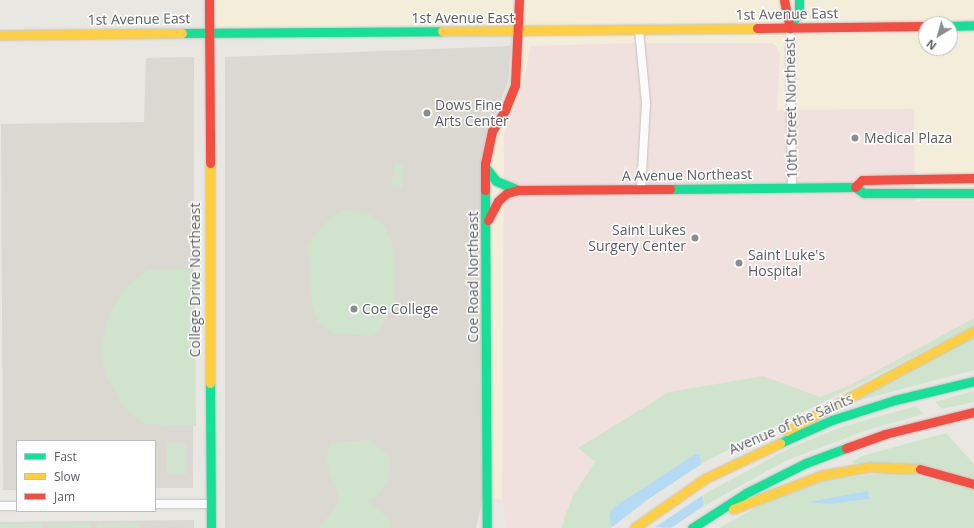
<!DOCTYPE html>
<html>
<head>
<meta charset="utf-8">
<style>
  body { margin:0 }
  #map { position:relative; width:974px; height:528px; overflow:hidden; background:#e8e7e2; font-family:"Open Sans",sans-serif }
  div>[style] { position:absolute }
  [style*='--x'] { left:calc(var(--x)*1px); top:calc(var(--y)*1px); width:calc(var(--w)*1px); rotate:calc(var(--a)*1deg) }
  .commercial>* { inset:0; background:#f3edda }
  .education>* { inset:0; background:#dad8d1 }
  .medical>* { inset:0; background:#f1e1de }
  .green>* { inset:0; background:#d0e4cd; transform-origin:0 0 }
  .water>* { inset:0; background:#b4daf4 }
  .pier>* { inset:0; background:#e8e7e2 }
  .roads { filter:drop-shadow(0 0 1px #c4c4c3) drop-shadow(0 0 1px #c4c4c3) }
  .street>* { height:8px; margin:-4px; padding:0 4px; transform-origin:4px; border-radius:4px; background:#fcfbfb }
  .fast>* { height:9px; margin:-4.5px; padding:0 4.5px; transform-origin:4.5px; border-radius:4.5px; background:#16e098 }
  .slow>* { height:9px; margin:-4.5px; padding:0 4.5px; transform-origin:4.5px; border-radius:4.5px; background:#ffcf43 }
  .jam>* { height:9px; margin:-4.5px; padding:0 4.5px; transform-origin:4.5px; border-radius:4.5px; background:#f24e42 }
  .dots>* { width:11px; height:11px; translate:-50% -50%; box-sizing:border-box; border:2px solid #fff; border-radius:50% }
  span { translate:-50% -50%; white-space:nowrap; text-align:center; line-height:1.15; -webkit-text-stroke:3px #fff; paint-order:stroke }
  .street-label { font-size:14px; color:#585c60 }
  .poi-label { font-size:14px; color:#585c60 }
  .left { translate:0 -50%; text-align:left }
  .right { translate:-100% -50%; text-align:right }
  .legend { position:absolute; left:16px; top:440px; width:140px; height:72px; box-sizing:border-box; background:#fff; border:1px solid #bcbebf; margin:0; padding:5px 7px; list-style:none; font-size:12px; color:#585c60 }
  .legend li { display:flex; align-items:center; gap:8px; height:20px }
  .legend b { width:20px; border:1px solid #bcbebf }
  .north { position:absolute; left:918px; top:16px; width:40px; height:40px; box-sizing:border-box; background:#fff; border:1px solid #bcbebf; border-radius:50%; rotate:217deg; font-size:11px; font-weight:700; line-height:16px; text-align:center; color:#585c60 }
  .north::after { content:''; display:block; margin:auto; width:14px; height:18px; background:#8a8d8e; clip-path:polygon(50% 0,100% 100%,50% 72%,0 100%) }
</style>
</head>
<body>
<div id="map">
  <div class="commercial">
    <div style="clip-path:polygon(evenodd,210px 0,974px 0,974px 318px,850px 385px,532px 506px,489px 497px,486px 153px,515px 85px,519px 32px,210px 32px,210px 0,926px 24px,950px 24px,950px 48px,926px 48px,926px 24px)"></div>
  </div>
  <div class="education">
    <div style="clip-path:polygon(511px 46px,508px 82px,489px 130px,483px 497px,476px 528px,225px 528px,225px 57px)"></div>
    <div style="clip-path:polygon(194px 57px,193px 488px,155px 488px,155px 441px,17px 441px,17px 490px,3px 490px,1px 124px,144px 122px,146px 58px)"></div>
    <div style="clip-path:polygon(194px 520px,194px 528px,0 528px,0 522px)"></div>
  </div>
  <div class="medical">
    <div style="clip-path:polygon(638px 43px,772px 43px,777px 47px,780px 56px,777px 110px,914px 109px,915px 201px,974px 201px,974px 318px,850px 385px,706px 445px,593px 528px,506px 528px,502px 495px,504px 133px,519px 99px,531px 46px)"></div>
  </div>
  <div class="green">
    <div style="left:394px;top:164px;width:10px;height:23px;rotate:6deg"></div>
    <div style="clip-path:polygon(346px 210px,368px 213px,384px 226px,392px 243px,396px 265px,394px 302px,383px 325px,373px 336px,332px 333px,318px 322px,312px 306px,308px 244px,332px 216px)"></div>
    <div style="clip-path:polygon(147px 270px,195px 270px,196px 426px,144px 424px,122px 405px,105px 373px,101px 349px,109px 314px,124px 290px)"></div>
    <div style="clip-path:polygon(974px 318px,974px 326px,712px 458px,681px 476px,611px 528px,561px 528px,573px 495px,595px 462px,578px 448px,669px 392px,763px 376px,820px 397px,850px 385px)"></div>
    <div style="clip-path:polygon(974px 336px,974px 370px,853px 402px)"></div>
    <div style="clip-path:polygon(974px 391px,974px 402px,942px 409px,935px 402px)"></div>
    <div style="clip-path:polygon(916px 406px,924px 414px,867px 430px,785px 461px,702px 507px,704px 494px,790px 448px,842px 427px)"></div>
    <div style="clip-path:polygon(946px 433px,974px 464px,974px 479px,853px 463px,853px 461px,862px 456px)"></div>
    <div style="clip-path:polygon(369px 440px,387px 454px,389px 461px,388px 482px,376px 496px,368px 501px,389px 519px,389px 528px,319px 528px,340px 501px,326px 461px,330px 443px)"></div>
    <div style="left:167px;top:443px;width:19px;height:31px"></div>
    <div style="clip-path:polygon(900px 472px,974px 489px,974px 528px,719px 528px,766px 502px,829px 479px)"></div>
    <div style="left:97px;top:523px;width:43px;height:5px"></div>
    <div style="left:0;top:524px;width:43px;height:4px"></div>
    <div style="left:48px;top:524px;width:43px;height:4px"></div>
  </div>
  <div class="water">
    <div style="clip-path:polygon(696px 454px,699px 454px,701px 461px,703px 505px,701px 510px,680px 528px,611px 526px,609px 514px,614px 507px)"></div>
    <div style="clip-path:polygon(868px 491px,869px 499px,828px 504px,808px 502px)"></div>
  </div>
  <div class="pier">
    <div style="clip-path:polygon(703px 463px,706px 493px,654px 528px,611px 528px,647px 500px)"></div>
    <div style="clip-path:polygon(705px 505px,699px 516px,683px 528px,671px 528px)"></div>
  </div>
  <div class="roads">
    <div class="street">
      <div style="--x:790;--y:28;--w:160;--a:89.3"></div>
      <div style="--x:639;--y:30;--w:73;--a:84.5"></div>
      <div style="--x:646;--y:103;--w:87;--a:93.3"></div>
      <div style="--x:155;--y:504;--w:56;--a:0"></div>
      <div style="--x:0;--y:506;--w:17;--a:0"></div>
    </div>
    <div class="fast">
      <div style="--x:950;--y:26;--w:24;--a:-2"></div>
      <div style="--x:790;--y:28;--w:20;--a:-63"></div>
      <div style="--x:799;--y:10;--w:10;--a:-90"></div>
      <div style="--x:182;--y:33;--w:260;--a:-0.4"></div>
      <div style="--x:486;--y:168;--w:16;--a:52"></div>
      <div style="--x:496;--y:181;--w:24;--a:22"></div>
      <div style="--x:670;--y:189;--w:185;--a:-0.6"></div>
      <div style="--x:855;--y:187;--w:11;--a:34"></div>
      <div style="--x:864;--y:193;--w:110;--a:0"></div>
      <div style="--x:485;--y:190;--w:338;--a:89.7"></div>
      <div style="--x:210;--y:383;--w:145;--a:89.6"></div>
      <div style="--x:780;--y:443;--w:57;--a:-23.9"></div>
      <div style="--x:832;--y:420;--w:66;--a:-17.6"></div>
      <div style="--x:895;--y:400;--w:81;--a:-13.5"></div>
      <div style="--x:692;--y:528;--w:64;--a:-32.9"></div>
      <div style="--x:746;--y:493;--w:67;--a:-26.6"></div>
      <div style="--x:806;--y:463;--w:43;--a:-20.6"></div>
    </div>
    <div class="slow">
      <div style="--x:442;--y:31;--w:315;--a:-0.5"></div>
      <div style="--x:0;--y:35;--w:182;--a:-0.6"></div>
      <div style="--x:210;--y:163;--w:220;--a:90"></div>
      <div style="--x:786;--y:431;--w:213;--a:-28"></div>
      <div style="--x:733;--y:509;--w:95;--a:-20.9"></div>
      <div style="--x:822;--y:475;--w:49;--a:-9.5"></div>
      <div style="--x:870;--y:467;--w:50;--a:2.3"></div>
      <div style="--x:634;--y:528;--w:88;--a:-34.8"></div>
      <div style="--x:706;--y:478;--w:82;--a:-25.3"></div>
    </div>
    <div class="jam">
      <div style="--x:209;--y:0;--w:163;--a:89.6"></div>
      <div style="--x:784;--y:0;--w:29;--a:78"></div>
      <div style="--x:757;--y:28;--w:169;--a:-0.7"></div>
      <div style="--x:855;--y:187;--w:10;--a:-45"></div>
      <div style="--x:862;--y:180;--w:112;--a:-1"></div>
      <div style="--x:485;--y:190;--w:26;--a:-90"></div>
      <div style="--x:485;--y:164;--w:34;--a:-78"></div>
      <div style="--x:492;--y:131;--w:25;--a:-58"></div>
      <div style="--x:505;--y:110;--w:27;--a:-68"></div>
      <div style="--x:515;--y:85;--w:85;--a:-87.3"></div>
      <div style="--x:488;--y:220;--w:21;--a:-62"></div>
      <div style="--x:498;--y:201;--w:12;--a:-42"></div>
      <div style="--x:507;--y:193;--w:11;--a:-15"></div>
      <div style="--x:518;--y:190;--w:152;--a:-0.4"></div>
      <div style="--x:846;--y:448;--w:41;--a:-19.7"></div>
      <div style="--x:885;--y:434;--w:92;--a:-13.9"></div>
      <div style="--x:920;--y:469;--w:56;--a:15.5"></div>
    </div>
  </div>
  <div class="dots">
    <div style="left:427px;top:113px;background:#8a8d8e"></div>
    <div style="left:855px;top:138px;background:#8a8d8e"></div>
    <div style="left:695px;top:238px;background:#8a8d8e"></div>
    <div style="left:739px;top:263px;background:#8a8d8e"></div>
    <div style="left:354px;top:309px;background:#8a8d8e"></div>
  </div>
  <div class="street-label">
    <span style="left:787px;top:14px;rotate:-1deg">1st Avenue East</span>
    <span style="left:463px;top:18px">1st Avenue East</span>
    <span style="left:139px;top:19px;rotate:-1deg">1st Avenue East</span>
    <span style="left:791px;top:108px;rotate:-91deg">10th Street Northeast</span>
    <span style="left:687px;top:175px;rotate:-1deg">A Avenue Northeast</span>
    <span style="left:473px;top:277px;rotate:-90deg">Coe Road Northeast</span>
    <span style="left:195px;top:280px;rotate:-90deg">College Drive Northeast</span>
    <span style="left:791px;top:424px;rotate:-23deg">Avenue of the Saints</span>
  </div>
  <div class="poi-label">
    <span class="left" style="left:435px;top:113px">Dows Fine<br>Arts Center</span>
    <span class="left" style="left:864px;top:138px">Medical Plaza</span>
    <span class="right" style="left:686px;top:238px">Saint Lukes<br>Surgery Center</span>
    <span class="left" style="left:748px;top:263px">Saint Luke's<br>Hospital</span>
    <span class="left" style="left:362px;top:309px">Coe College</span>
  </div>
  <ul class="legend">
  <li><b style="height:5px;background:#16e098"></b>Fast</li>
  <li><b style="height:5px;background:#ffcf43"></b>Slow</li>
  <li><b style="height:5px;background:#f24e42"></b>Jam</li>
  </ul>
  <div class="north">N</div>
</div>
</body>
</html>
